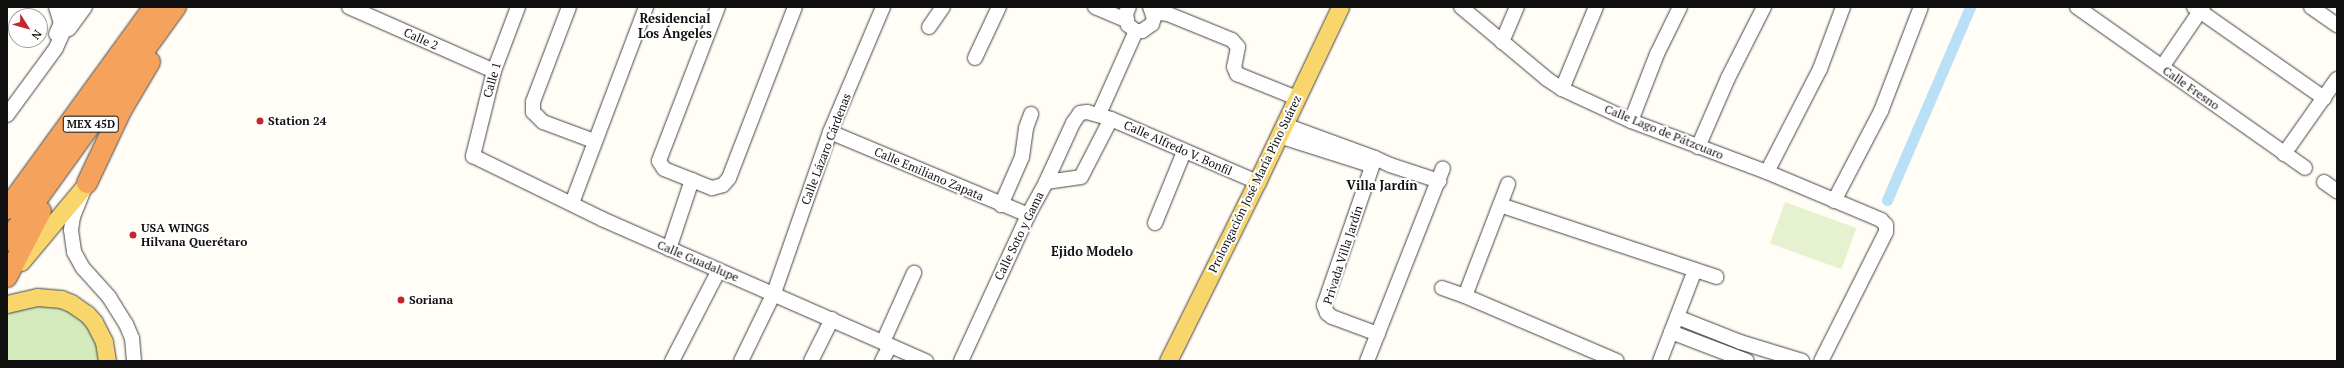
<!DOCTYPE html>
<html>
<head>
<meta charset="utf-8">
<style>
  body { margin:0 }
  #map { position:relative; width:2344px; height:368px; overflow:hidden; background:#fffdf5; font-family:"PT Serif",serif }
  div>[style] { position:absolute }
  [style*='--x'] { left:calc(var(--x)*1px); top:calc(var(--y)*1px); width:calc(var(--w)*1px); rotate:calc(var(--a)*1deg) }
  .green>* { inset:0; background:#d5ebbd }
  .pitch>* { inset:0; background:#e6f2cf; transform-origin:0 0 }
  .canal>* { height:11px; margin:-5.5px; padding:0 5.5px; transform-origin:5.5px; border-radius:5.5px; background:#b9e0f7 }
  .roads { filter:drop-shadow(0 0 1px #444) drop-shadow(0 0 1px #444) }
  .minor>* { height:14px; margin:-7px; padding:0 7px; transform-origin:7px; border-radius:7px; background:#fff }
  .major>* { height:17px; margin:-8.5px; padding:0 8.5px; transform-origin:8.5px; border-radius:8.5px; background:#f9d66b }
  .highway>* { height:20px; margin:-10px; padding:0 10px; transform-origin:10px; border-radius:10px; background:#f5a25d }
  .dots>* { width:11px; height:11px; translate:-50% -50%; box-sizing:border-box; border:2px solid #fff; border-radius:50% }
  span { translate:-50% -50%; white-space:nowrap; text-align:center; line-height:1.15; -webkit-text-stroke:4px #fff; paint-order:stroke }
  .shield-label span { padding:1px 3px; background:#fff; border:1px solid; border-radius:3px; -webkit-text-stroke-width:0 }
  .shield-label { font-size:11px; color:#111; font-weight:700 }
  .street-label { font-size:12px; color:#111 }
  .poi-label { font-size:12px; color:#111; font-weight:700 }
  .left { translate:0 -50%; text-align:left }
  .neighbourhood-label { font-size:13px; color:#111; font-weight:700 }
  .frame { position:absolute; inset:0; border:8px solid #111; pointer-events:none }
  .north { position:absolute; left:8px; top:8px; width:40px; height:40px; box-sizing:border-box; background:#fff; border:1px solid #a0a0a0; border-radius:50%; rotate:127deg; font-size:11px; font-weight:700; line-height:16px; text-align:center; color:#111 }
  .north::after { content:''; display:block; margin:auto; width:14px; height:18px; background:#c4262e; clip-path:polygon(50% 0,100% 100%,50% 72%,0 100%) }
</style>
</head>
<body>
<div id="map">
  <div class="green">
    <div style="clip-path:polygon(38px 300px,83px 314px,105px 361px,7px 361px,7px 308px)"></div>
  </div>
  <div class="pitch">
    <div style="left:1785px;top:202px;width:76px;height:44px;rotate:20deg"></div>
  </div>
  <div class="canal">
    <div style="--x:1887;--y:200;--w:210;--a:-66.7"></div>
  </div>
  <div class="roads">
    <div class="minor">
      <div style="--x:56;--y:7;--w:17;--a:73"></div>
      <div style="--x:61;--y:23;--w:12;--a:114"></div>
      <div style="--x:349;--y:7;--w:158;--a:23.8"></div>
      <div style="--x:518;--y:7;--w:68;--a:110.6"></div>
      <div style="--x:494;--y:71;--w:88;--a:103.9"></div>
      <div style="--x:473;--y:156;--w:144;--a:26"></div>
      <div style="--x:602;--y:219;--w:354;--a:23.7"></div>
      <div style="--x:569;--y:7;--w:102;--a:110.8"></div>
      <div style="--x:533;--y:102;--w:10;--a:90"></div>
      <div style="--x:533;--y:112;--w:14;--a:45"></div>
      <div style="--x:543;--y:122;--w:54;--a:20.4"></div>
      <div style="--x:718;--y:7;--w:165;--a:111"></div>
      <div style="--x:659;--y:161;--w:9;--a:58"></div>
      <div style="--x:664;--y:169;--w:52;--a:21.6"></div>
      <div style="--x:712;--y:188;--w:11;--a:-15"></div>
      <div style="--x:723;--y:185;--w:9;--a:-49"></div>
      <div style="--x:729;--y:178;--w:183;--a:-68.9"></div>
      <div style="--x:1095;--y:7;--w:34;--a:23"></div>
      <div style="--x:1129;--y:7;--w:7;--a:117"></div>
      <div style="--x:1126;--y:13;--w:12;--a:81"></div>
      <div style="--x:1128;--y:25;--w:10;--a:37"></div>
      <div style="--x:1136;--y:31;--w:6;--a:0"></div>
      <div style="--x:1142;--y:31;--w:12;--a:-35"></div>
      <div style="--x:1152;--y:24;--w:6;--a:-72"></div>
      <div style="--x:1154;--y:18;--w:12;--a:-110"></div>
      <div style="--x:1461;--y:7;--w:112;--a:39.9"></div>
      <div style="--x:1547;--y:79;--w:18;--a:34"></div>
      <div style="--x:1562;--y:89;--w:76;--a:24.9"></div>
      <div style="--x:1631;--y:121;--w:145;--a:20.6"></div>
      <div style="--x:1767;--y:172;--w:124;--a:22.8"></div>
      <div style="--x:1881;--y:220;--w:7;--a:45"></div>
      <div style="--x:1886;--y:225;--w:7;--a:90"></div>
      <div style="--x:1886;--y:232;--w:144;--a:116.7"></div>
      <div style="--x:2077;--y:7;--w:279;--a:35.2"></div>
      <div style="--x:2194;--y:7;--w:159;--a:35"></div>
      <div style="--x:2311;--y:7;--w:32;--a:35"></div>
      <div style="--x:1154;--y:12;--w:14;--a:8"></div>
      <div style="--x:1168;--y:14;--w:69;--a:22.1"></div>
      <div style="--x:1232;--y:40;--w:9;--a:49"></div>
      <div style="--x:1238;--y:47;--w:20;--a:101"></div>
      <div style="--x:1234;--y:67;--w:8;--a:67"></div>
      <div style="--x:1237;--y:74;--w:65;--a:21.8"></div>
      <div style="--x:929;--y:27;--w:24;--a:-55"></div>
      <div style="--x:69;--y:29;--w:27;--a:-54"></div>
      <div style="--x:1502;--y:42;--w:38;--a:-67"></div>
      <div style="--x:975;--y:58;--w:56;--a:-64.8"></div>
      <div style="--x:2162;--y:67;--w:73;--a:-55.7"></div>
      <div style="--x:1562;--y:89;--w:89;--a:-67.5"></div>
      <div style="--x:1099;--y:114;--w:91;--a:-66"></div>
      <div style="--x:7;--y:115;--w:83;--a:-53.8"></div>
      <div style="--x:56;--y:48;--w:34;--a:-66"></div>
      <div style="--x:70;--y:17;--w:10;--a:-90"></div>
      <div style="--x:1631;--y:121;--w:72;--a:-68.8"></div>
      <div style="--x:1657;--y:54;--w:52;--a:-63.9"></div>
      <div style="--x:1285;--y:125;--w:96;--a:20.1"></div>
      <div style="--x:1375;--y:158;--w:17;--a:25"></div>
      <div style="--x:1390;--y:165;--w:52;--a:18.1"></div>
      <div style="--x:830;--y:132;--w:215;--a:22.7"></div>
      <div style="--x:1279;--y:136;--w:96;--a:17.7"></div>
      <div style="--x:1698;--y:147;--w:75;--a:-66.5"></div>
      <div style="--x:1728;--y:78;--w:80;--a:-63.1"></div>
      <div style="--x:2284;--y:154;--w:92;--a:-54.8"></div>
      <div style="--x:1375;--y:158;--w:156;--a:109.1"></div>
      <div style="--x:1324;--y:305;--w:9;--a:69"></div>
      <div style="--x:1327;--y:313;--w:6;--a:39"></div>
      <div style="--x:1332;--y:317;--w:49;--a:20.3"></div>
      <div style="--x:1767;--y:172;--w:116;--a:-62.8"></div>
      <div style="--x:1820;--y:69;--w:66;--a:-69.6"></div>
      <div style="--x:1046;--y:182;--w:65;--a:-65.4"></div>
      <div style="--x:1073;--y:123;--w:12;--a:-55"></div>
      <div style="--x:1080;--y:113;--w:7;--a:-8"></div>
      <div style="--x:1087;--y:112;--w:25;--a:16"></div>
      <div style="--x:1111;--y:119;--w:159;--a:23.3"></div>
      <div style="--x:2324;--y:182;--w:16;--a:35"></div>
      <div style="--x:83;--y:192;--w:27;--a:112"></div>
      <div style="--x:73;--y:217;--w:13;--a:99"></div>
      <div style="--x:71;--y:230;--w:22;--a:82"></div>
      <div style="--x:74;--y:252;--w:18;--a:61"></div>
      <div style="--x:83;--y:268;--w:39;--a:48"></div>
      <div style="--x:109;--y:297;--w:32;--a:58"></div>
      <div style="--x:126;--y:324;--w:15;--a:67"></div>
      <div style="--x:132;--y:338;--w:23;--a:85"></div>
      <div style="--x:1834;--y:201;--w:102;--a:-62.4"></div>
      <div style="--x:1881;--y:111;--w:111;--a:-69"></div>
      <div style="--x:572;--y:203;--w:210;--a:-69.3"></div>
      <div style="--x:1001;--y:205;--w:52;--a:-66.4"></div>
      <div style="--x:1022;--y:157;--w:29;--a:-82"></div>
      <div style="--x:1026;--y:128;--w:15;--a:-70"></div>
      <div style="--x:1500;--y:205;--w:228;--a:18.4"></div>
      <div style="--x:1155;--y:223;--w:77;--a:-67.8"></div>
      <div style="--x:669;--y:249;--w:73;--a:-71.6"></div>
      <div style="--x:1442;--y:288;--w:24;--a:19"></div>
      <div style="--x:1465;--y:296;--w:165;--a:23.2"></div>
      <div style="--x:1465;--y:296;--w:120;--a:-69"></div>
      <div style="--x:1677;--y:317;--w:68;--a:21.6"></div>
      <div style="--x:1740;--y:342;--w:65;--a:17"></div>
      <div style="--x:1671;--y:332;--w:81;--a:20.9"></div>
      <div style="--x:883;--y:342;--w:76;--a:-65.8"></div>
      <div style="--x:672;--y:361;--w:102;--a:-62.7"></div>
      <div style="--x:741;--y:361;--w:76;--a:-64.1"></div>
      <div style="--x:774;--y:293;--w:170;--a:-70.8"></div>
      <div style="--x:830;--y:132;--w:136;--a:-67"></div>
      <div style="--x:811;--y:361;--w:47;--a:-63.4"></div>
      <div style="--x:882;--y:361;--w:17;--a:-62"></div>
      <div style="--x:961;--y:361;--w:161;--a:-65.3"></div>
      <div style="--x:1028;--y:215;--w:38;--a:-61"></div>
      <div style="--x:1046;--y:182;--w:35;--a:-8"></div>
      <div style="--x:1081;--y:177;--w:65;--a:-62.7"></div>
      <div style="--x:1367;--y:361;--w:207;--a:-68.5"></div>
      <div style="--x:1660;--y:361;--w:97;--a:-69"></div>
    </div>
    <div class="major">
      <div style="--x:21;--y:262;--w:103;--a:-50.1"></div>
      <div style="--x:7;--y:304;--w:31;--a:-13"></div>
      <div style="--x:37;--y:297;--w:24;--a:5"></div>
      <div style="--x:61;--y:299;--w:11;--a:22"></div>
      <div style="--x:71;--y:303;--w:19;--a:35"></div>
      <div style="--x:87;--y:314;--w:11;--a:49"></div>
      <div style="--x:94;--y:322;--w:22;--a:63"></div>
      <div style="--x:104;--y:342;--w:19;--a:81"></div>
      <div style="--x:1168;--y:361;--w:200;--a:-63.6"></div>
      <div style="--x:1257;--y:182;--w:194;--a:-64.6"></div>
    </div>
    <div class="highway">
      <div style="--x:87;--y:183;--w:80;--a:-64.7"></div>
      <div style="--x:121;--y:111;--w:57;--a:-59.4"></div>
      <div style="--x:7;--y:209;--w:250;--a:-54"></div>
      <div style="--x:7;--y:241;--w:289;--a:-54.2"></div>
      <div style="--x:7;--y:277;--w:74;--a:-62.7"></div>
    </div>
  </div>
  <div class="dots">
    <div style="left:260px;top:121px;background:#c4262e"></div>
    <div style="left:133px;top:235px;background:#c4262e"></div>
    <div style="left:401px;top:300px;background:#c4262e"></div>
  </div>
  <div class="shield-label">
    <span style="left:91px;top:124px">MEX 45D</span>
  </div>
  <div class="street-label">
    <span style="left:421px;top:39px;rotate:24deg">Calle 2</span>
    <span style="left:492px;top:80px;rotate:-74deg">Calle 1</span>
    <span style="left:2191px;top:88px;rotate:35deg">Calle Fresno</span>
    <span style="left:1664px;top:132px;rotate:22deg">Calle Lago de Pátzcuaro</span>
    <span style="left:1178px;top:148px;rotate:24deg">Calle Alfredo V. Bonfil</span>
    <span style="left:826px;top:149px;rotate:-69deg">Calle Lázaro Cárdenas</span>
    <span style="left:929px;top:174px;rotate:23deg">Calle Emiliano Zapata</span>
    <span style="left:1255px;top:184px;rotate:-64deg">Prolongación José María Pino Suárez</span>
    <span style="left:1019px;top:236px;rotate:-64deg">Calle Soto y Gama</span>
    <span style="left:1343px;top:255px;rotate:-72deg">Privada Villa Jardín</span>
    <span style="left:698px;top:261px;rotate:23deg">Calle Guadalupe</span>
  </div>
  <div class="poi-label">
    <span class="left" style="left:268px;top:121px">Station 24</span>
    <span class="left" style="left:141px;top:235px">USA WINGS<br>Hilvana Querétaro</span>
    <span class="left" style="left:409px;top:300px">Soriana</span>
  </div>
  <div class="neighbourhood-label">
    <span style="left:675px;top:26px">Residencial<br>Los Ángeles</span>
    <span style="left:1382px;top:185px">Villa Jardín</span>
    <span style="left:1092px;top:251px">Ejido Modelo</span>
  </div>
  <div class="frame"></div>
  <div class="north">N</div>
</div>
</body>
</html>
